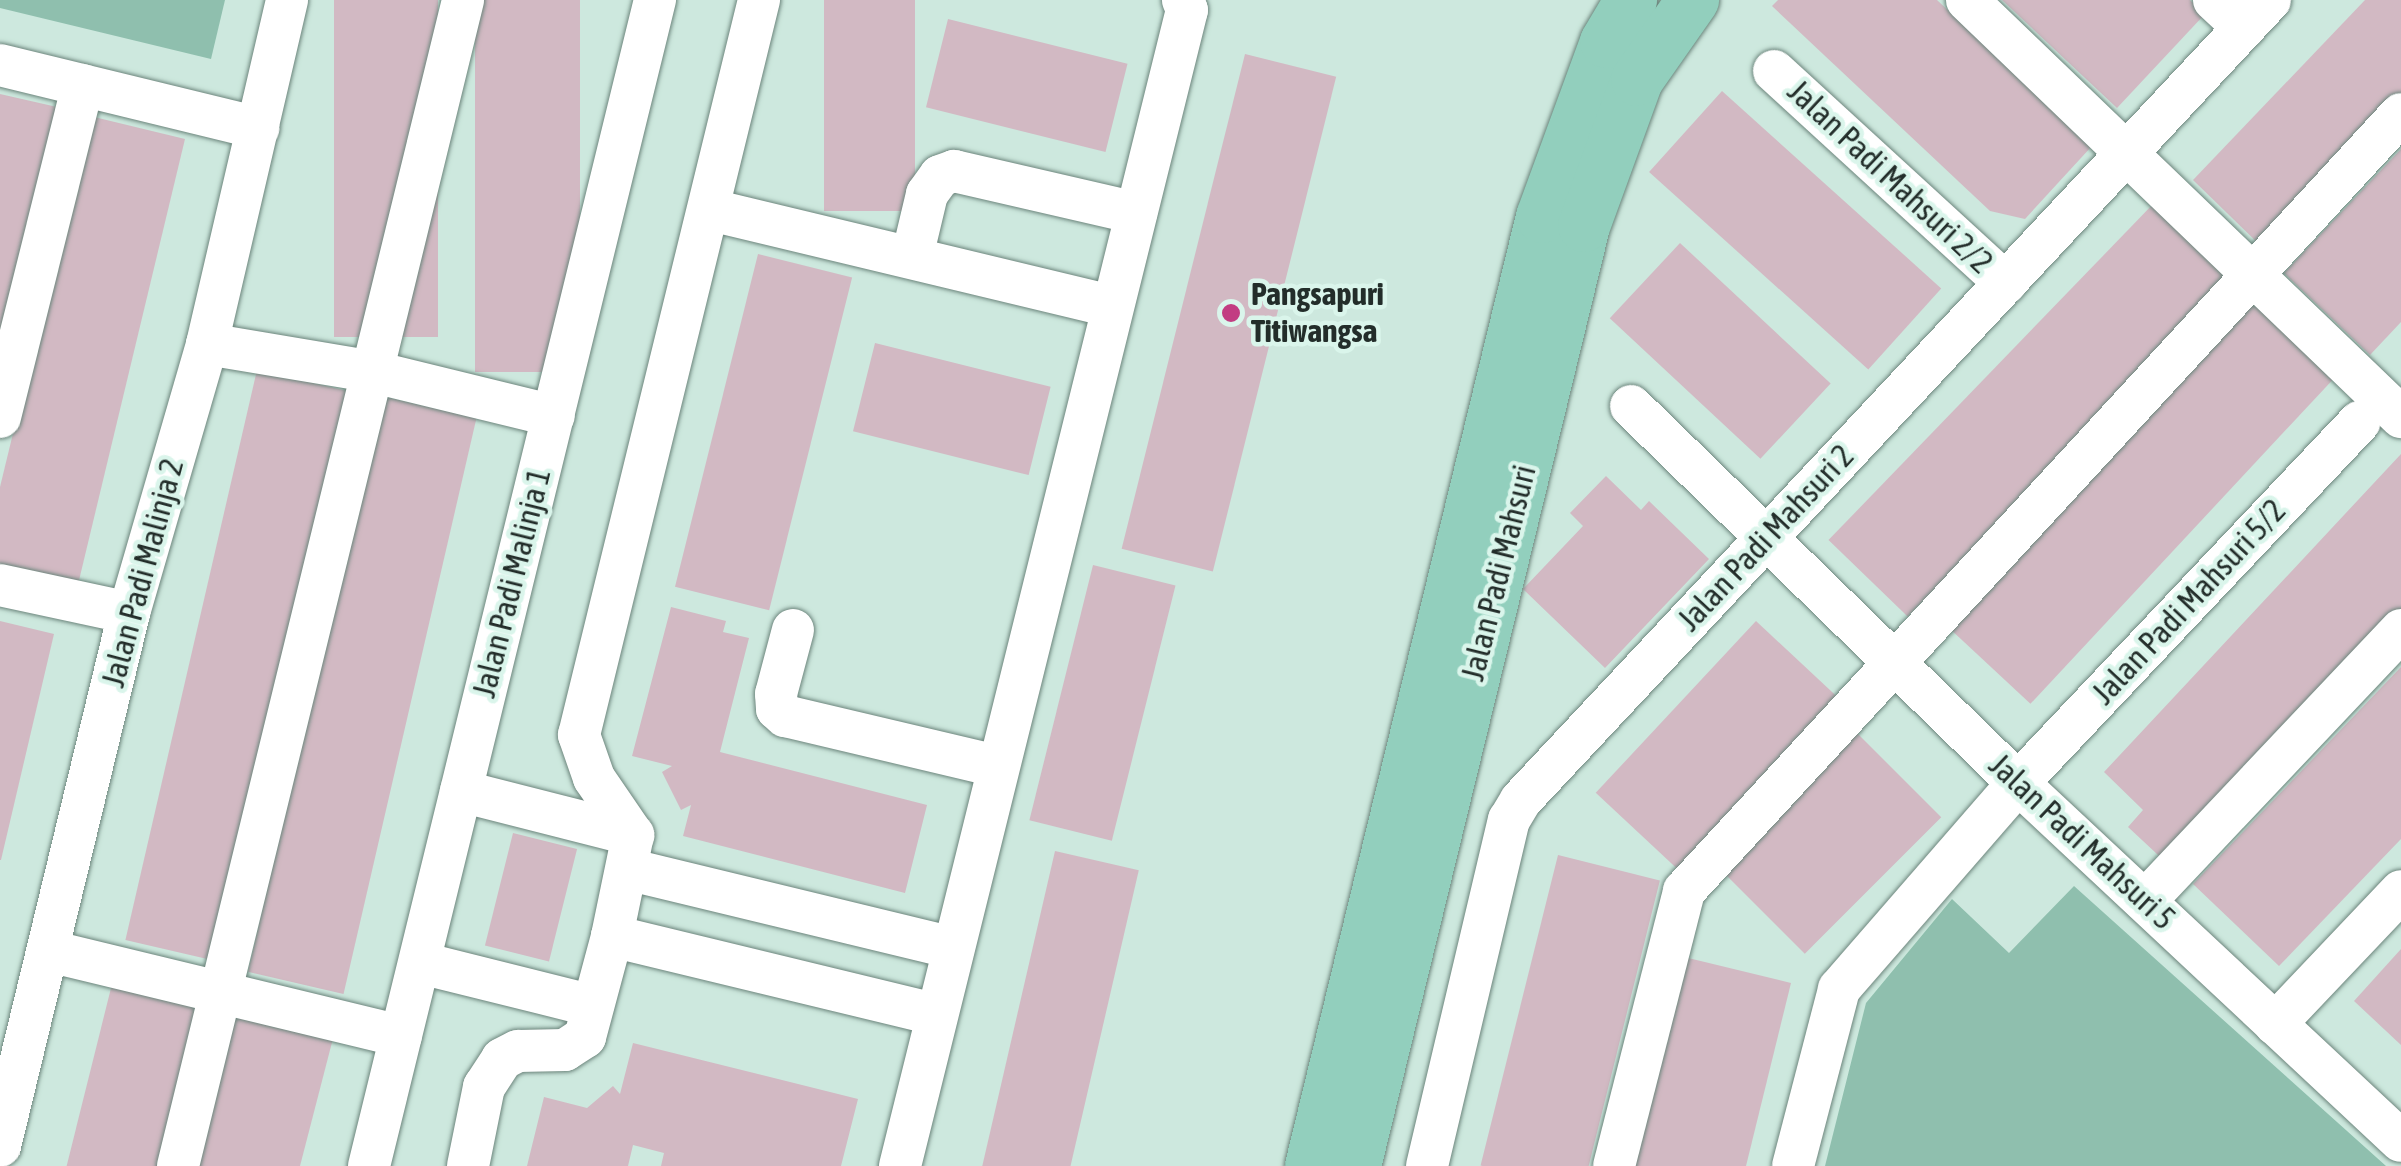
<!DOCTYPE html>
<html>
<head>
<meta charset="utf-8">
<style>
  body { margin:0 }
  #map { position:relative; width:2401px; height:1166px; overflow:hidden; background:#cde8de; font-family:"Asap Condensed",sans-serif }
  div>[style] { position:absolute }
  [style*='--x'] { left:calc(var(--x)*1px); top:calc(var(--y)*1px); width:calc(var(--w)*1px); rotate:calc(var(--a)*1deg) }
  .green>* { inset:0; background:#8fbfae }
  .building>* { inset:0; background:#d2b9c3; transform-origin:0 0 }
  .roads { filter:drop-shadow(0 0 2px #6c857c) drop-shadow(0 0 2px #6c857c) }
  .minor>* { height:42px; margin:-21px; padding:0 21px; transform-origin:21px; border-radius:21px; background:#fff }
  .major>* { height:52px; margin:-26px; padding:0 26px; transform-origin:26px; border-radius:26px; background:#92cfbd }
  .dots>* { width:28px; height:28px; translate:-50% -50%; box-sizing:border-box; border:5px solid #daf5eb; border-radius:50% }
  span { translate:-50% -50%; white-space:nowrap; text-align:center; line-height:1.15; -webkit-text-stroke:9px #daf5eb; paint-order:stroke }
  .street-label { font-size:32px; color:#232d2a }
  .poi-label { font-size:32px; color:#232d2a; font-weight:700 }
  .left { translate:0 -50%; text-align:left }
</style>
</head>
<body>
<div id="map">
  <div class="green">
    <div style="clip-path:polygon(0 0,225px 0,211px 59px,0 8px)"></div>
    <div style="clip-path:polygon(2074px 886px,2386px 1166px,1825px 1166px,1866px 1003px,1952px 899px,2009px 953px)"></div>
  </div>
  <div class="building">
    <div style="left:334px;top:0;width:104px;height:337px"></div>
    <div style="left:475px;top:0;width:105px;height:372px"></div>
    <div style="left:824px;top:0;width:91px;height:211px"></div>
    <div style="clip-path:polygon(1778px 0,1937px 0,2092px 146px,2025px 219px,1990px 211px,1772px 6px)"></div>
    <div style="clip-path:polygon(2002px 0,2190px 0,2205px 14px,2117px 108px)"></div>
    <div style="clip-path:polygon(2365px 0,2401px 0,2401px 105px,2264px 249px,2193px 180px)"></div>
    <div style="left:948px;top:19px;width:185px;height:91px;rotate:14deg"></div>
    <div style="left:1245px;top:54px;width:94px;height:510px;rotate:14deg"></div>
    <div style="left:1722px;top:91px;width:295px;height:109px;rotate:42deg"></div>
    <div style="clip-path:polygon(0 94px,57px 107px,0 339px)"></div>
    <div style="clip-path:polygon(90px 116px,185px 139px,75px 597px,0 579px,0 487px)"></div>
    <div style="clip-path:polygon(2401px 149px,2401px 322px,2370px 355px,2284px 273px)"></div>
    <div style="left:2155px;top:202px;width:110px;height:470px;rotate:44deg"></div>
    <div style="left:1680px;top:243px;width:206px;height:103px;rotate:43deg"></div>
    <div style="left:758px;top:254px;width:97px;height:343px;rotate:14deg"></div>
    <div style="left:2252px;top:302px;width:112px;height:445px;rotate:43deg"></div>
    <div style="left:875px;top:343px;width:181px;height:91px;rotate:14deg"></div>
    <div style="left:257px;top:370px;width:94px;height:585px;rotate:13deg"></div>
    <div style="left:381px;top:396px;width:98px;height:591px;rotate:13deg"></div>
    <div style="clip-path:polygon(2401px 454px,2401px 623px,2172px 868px,2128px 827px,2143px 810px,2104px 772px)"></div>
    <div style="clip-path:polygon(1606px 476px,1641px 510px,1649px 501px,1709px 559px,1605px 668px,1523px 589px,1583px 526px,1570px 513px)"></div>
    <div style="left:1093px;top:565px;width:85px;height:263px;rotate:14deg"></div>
    <div style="clip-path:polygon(671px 607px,726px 621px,723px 632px,749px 638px,720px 752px,927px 805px,905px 893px,683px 836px,691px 805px,681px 810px,662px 772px,672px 766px,632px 756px)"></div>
    <div style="clip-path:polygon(0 621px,54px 634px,1px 860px,0 860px)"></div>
    <div style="left:1756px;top:621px;width:115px;height:235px;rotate:43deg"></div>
    <div style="clip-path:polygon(2401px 667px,2401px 839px,2279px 966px,2193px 884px)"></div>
    <div style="left:1855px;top:731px;width:122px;height:193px;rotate:45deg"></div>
    <div style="left:513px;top:833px;width:66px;height:116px;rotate:14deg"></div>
    <div style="left:1055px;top:851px;width:86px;height:324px;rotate:13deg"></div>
    <div style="left:1558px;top:855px;width:105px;height:320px;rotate:14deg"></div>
    <div style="clip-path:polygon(2401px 949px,2401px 1045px,2354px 1001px)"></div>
    <div style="clip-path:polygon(1680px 956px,1791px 983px,1746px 1166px,1627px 1166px)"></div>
    <div style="left:114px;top:976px;width:89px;height:196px;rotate:14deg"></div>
    <div style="clip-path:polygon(236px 998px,337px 1023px,300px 1166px,194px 1166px)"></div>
    <div style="clip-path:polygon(633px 1043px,858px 1099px,841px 1166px,661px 1166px,664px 1153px,633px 1145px,628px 1166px,527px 1166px,544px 1097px,587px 1108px,613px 1086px,620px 1094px)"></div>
  </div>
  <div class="roads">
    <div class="minor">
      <div style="--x:1967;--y:0;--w:602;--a:43.86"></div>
      <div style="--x:2214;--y:0;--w:41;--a:43"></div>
      <div style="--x:0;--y:65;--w:266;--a:13.7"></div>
      <div style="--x:1774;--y:71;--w:314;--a:42.5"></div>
      <div style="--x:711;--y:210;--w:410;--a:13.5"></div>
      <div style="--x:912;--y:257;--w:65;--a:-76.6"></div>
      <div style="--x:927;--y:194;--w:22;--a:-54"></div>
      <div style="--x:940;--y:176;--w:15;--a:-20"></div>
      <div style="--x:954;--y:171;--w:187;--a:13"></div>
      <div style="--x:207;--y:344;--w:169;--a:9.5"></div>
      <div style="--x:374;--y:372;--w:185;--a:13.7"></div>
      <div style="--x:1631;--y:406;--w:540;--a:44.25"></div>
      <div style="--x:2018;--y:783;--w:524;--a:43.07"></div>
      <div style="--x:0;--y:417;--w:342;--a:-76"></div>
      <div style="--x:0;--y:585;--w:132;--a:12.2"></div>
      <div style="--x:793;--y:630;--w:66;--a:104.9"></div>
      <div style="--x:776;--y:694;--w:15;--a:86"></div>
      <div style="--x:777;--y:709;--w:11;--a:41"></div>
      <div style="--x:785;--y:716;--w:218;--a:13.3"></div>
      <div style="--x:461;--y:791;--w:178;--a:14.3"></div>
      <div style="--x:627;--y:869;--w:332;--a:13.6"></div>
      <div style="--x:2145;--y:901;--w:373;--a:-46.6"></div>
      <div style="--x:612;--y:936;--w:332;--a:13.6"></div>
      <div style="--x:49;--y:951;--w:362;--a:13.6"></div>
      <div style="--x:421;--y:963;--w:177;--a:14"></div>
      <div style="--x:2275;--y:1024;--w:183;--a:-46.5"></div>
      <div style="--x:0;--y:1146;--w:548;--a:-76.39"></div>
      <div style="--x:129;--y:613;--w:280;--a:-73.8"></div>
      <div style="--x:207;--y:344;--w:353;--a:-76.9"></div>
      <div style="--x:178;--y:1166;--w:1200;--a:-76.26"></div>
      <div style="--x:369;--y:1166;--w:1201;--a:-76.22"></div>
      <div style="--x:468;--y:1166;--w:81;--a:-78.6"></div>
      <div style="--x:484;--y:1087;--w:33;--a:-57"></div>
      <div style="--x:502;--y:1059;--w:18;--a:-27"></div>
      <div style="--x:518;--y:1051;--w:47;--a:-1.2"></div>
      <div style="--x:565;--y:1050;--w:24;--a:-33"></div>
      <div style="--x:585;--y:1037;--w:105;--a:-75"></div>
      <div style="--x:612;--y:936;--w:103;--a:-78.3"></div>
      <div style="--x:633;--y:835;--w:69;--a:-124.4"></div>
      <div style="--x:594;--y:778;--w:46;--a:-109.2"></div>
      <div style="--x:579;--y:735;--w:757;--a:-76.24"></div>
      <div style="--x:900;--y:1166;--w:1191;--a:-76.06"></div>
      <div style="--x:1187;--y:10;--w:11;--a:-112"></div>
      <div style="--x:1427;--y:1166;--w:356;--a:-76.7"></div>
      <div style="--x:1509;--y:820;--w:23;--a:-59"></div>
      <div style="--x:1521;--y:800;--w:1096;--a:-46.89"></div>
      <div style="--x:1614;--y:1166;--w:284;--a:-75.7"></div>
      <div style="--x:1684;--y:891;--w:1057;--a:-47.3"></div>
      <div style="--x:1793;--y:1166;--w:183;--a:-75.4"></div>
      <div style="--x:1839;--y:989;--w:273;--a:-49"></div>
      <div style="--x:2018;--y:783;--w:497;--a:-46.6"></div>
    </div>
    <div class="major">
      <div style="--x:1311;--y:1166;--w:977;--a:-76.32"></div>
      <div style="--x:1542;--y:217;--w:186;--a:-69.9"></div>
      <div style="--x:1606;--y:42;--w:49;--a:-59.2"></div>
      <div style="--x:1355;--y:1166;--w:967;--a:-76.31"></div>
      <div style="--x:1584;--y:226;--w:155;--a:-70"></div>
      <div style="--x:1637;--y:80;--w:98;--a:-55"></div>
    </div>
  </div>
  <div class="dots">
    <div style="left:1231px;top:313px;background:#c23d82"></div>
  </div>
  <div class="street-label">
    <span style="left:1890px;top:177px;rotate:43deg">Jalan Padi Mahsuri 2/2</span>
    <span style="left:1766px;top:538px;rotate:-47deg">Jalan Padi Mahsuri 2</span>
    <span style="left:143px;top:573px;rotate:-75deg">Jalan Padi Malinja 2</span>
    <span style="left:1499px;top:573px;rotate:-76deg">Jalan Padi Mahsuri</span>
    <span style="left:512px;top:583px;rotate:-76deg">Jalan Padi Malinja 1</span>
    <span style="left:2189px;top:602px;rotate:-47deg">Jalan Padi Mahsuri 5/2</span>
    <span style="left:2082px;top:842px;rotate:43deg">Jalan Padi Mahsuri 5</span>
  </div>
  <div class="poi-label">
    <span class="left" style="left:1251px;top:313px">Pangsapuri<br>Titiwangsa</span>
  </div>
</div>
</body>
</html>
